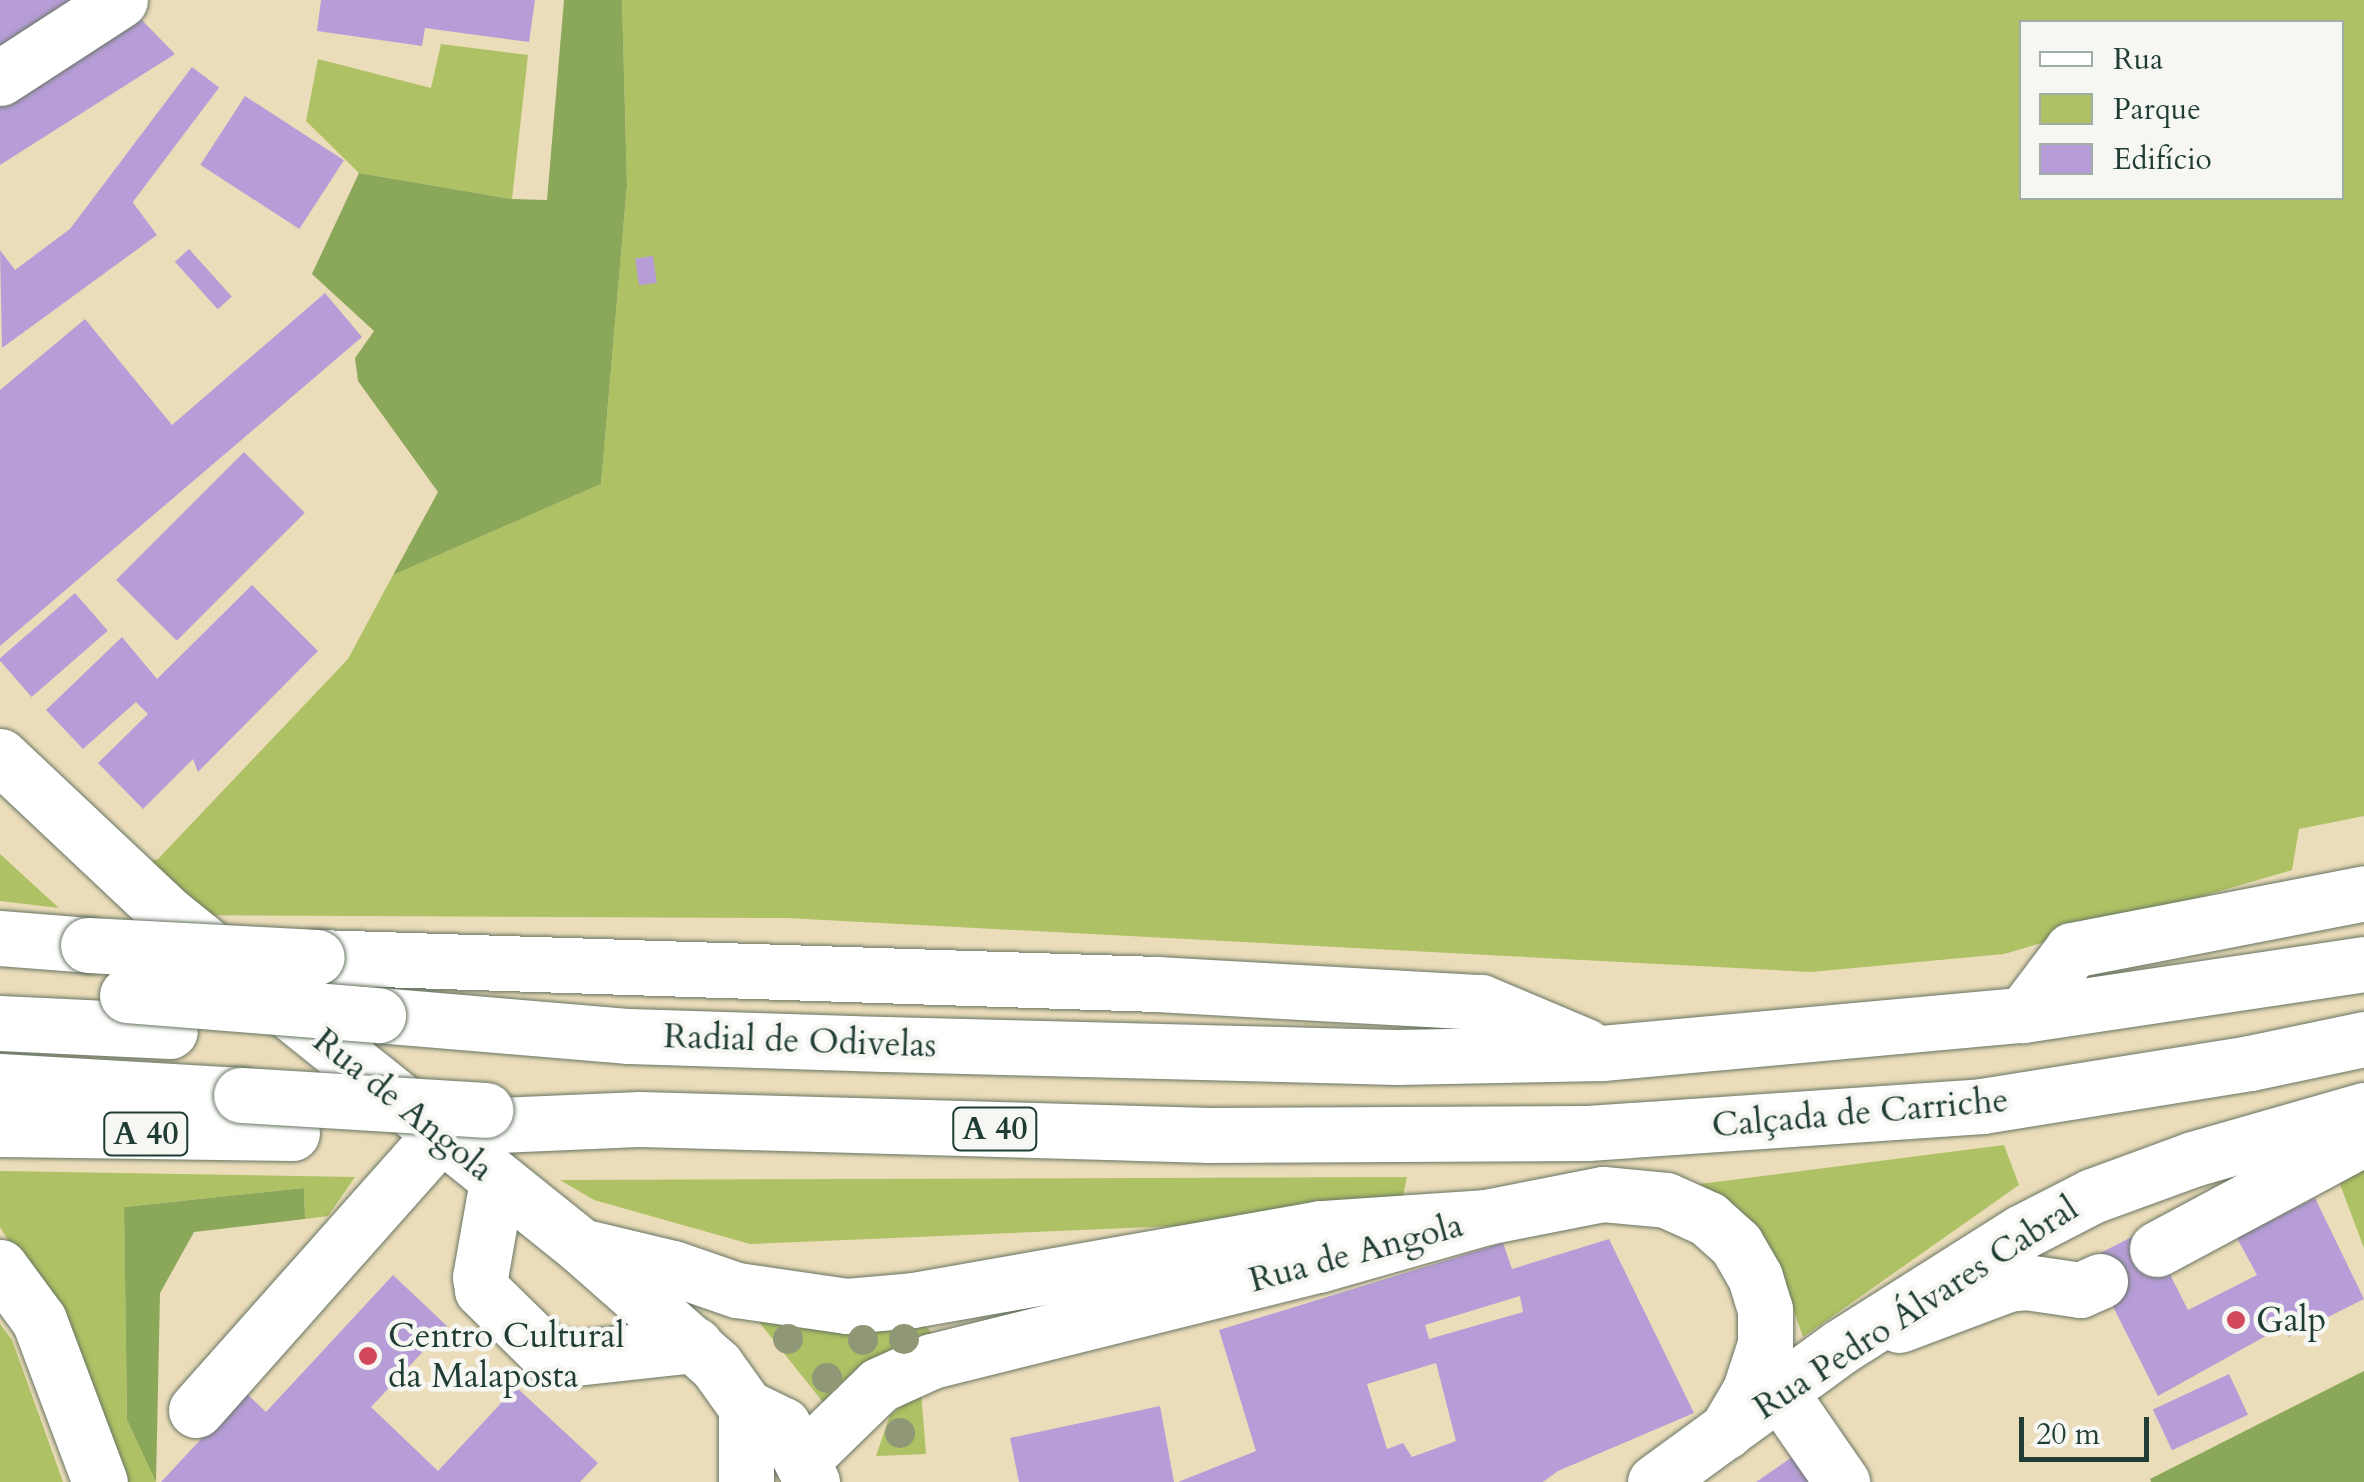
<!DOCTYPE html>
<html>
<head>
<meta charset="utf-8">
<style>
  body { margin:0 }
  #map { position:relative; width:2364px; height:1482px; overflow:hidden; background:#ecddba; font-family:Cardo,serif }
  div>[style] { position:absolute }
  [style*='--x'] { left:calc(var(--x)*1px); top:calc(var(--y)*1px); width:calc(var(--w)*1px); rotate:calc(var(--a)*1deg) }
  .green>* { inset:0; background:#aec164 }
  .forest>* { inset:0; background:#8aa75a }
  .building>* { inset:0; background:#b79dd7; transform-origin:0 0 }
  .roads { filter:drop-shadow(0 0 2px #677563) drop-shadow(0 0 2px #677563) }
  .minor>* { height:55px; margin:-27.5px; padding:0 27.5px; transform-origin:27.5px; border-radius:27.5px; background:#fff }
  .major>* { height:55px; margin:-27.5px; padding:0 27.5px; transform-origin:27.5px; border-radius:27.5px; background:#fff }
  .highway>* { height:55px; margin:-27.5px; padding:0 27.5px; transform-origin:27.5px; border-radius:27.5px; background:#fff }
  .bridges { filter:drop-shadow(0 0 2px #677563) drop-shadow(0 0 2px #677563) }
  .highway-bridge>* { height:55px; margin:-27.5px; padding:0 27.5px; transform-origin:27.5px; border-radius:27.5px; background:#fff }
  .trees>* { width:30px; height:30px; margin:-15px; border-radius:50%; background:#8f9777 }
  .dots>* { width:28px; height:28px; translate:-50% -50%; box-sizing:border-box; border:5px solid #f6f6f2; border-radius:50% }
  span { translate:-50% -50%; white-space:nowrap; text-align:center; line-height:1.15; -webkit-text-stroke:9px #f6f6f2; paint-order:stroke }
  .shield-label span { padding:2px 8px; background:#f6f6f2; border:2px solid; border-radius:8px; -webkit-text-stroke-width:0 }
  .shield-label { font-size:32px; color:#1f3d34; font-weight:700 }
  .street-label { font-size:35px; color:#1f3d34 }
  .poi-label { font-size:35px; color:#1f3d34 }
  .left { translate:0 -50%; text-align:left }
  .legend { position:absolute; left:2019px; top:20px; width:325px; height:180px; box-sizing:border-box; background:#f6f6f2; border:2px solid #a0aca6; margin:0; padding:12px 18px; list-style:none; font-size:30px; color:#1f3d34 }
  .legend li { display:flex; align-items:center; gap:20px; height:50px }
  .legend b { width:50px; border:2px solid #a0aca6 }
  .scale { position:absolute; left:2019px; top:1417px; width:130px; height:45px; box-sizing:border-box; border:5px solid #1f3d34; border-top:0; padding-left:12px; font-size:30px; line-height:35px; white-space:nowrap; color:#1f3d34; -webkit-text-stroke:8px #f6f6f2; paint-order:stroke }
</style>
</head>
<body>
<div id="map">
  <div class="green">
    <div style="clip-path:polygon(evenodd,622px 0,2364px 0,2364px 816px,2299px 829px,2292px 870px,2004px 954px,1811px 972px,786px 918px,169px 915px,122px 871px,158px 859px,348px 659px,393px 575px,601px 484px,627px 185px,622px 0,2022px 22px,2342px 22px,2342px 198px,2022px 198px,2022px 22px)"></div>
    <div style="clip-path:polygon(441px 44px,528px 55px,512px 199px,359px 173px,306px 121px,318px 59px,431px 88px)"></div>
    <div style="clip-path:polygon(0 854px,59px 908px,0 901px)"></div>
    <div style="clip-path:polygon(2004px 1145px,2019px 1185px,1803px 1337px,1773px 1252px,1746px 1218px,1700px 1184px)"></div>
    <div style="clip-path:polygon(2364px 1164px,2364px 1248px,2336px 1174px)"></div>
    <div style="clip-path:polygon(0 1171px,355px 1177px,328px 1216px,305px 1219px,304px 1188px,124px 1207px,127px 1420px,156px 1482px,120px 1482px,60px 1326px,0 1227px)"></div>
    <div style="clip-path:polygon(1407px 1177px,1403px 1196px,1176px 1226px,750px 1244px,594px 1200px,560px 1180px)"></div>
    <div style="clip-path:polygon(915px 1312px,939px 1343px,826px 1406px,759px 1322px)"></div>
    <div style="clip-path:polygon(0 1324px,12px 1340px,63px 1482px,0 1482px)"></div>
    <div style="clip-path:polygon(921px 1392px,926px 1454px,876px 1456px,890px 1415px)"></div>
  </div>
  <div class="forest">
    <div style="clip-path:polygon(564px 0,622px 0,627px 185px,601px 484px,393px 575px,438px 492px,358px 381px,355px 358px,374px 331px,312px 274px,359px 173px,512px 199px,547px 200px)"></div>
    <div style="clip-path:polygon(304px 1188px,305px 1219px,194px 1232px,160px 1293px,156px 1482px,127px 1420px,124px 1207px)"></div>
    <div style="clip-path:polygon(2364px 1371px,2364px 1482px,2151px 1482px,2150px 1479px)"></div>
  </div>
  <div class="building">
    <div style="clip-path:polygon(0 0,101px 0,0 65px)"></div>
    <div style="clip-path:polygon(321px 0,535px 0,529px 42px,425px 28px,422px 46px,317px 31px)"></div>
    <div style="clip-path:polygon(137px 15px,175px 54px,0 165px,0 96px)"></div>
    <div style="left:192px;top:67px;width:34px;height:210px;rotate:37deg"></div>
    <div style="left:245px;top:96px;width:118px;height:82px;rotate:33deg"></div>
    <div style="clip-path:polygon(128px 196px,157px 235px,2px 348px,0 250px,15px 270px,110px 199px,115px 206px)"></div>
    <div style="left:189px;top:249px;width:64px;height:19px;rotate:48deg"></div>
    <div style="left:653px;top:256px;width:27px;height:18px;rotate:82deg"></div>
    <div style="clip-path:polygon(325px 293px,362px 337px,0 646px,0 390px,85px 319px,172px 425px)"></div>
    <div style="left:244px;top:452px;width:86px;height:181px;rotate:45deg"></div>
    <div style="clip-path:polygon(252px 585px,318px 651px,198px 772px,193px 759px,143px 809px,98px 763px,148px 714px,136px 702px,83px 749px,46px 710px,122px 637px,157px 679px)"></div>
    <div style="left:75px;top:593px;width:50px;height:101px;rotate:49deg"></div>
    <div style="clip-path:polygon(2315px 1198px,2364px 1299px,2288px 1337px,2282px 1327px,2158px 1396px,2089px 1259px,2147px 1229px,2188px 1310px,2257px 1275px,2237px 1238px)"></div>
    <div style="clip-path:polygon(evenodd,1609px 1239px,1694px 1413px,1558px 1471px,1543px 1482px,1178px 1482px,1256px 1451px,1219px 1330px,1503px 1243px,1512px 1269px,1609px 1239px,1520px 1296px,1523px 1312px,1429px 1339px,1425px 1325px,1520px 1296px,1609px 1239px,1436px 1363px,1456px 1441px,1412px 1457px,1403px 1443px,1387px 1449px,1367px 1384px,1436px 1363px)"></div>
    <div style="clip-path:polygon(393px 1275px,447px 1326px,371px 1407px,438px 1471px,516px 1387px,598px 1463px,580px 1482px,161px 1482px,245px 1392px,266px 1412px)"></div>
    <div style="left:2229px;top:1374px;width:45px;height:84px;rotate:65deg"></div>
    <div style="clip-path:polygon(1160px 1406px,1174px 1482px,1019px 1482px,1010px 1438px)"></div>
    <div style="clip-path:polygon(1795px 1455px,1814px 1482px,1756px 1482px)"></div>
  </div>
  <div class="roads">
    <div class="minor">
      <div style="--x:0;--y:78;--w:143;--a:-33"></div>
      <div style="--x:2023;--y:1015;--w:81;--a:-53"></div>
      <div style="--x:2072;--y:950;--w:298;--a:-11"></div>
      <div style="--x:497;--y:1181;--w:97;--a:100"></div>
      <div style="--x:480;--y:1277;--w:13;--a:81"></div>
      <div style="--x:482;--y:1290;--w:90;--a:44.5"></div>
      <div style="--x:546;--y:1353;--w:29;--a:10"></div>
      <div style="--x:575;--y:1358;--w:121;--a:-6.2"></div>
      <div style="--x:2157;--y:1249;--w:235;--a:-28.2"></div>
      <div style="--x:1899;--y:1325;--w:116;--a:-20.6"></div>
      <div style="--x:2008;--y:1284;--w:18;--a:-6"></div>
      <div style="--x:2026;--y:1282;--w:55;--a:8.4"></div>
      <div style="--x:2080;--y:1290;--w:22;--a:-24"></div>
      <div style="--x:1779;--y:1391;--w:111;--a:55.3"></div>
      <div style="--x:196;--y:1410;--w:368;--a:-48.4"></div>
      <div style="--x:802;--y:1460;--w:107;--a:-44.2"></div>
      <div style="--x:879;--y:1385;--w:58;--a:-24.4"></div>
      <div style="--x:932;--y:1361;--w:398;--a:-14"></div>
      <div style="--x:1318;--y:1265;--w:175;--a:-15.9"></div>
      <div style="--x:1486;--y:1217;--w:119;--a:-11.1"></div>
      <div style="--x:1603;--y:1194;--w:63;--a:5.4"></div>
      <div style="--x:1666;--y:1200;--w:46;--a:24.3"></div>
      <div style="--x:1708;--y:1219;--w:38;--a:42"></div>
      <div style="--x:1736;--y:1244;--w:38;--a:60"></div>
      <div style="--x:1755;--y:1277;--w:34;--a:73"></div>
      <div style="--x:1765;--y:1309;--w:35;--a:90"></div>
      <div style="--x:1765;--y:1344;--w:48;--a:108.1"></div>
      <div style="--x:1750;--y:1390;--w:48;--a:120.3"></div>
    </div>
    <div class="major">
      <div style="--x:0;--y:756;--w:232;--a:43.3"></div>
      <div style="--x:169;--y:915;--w:530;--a:38.79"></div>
      <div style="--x:582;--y:1247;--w:179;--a:41.4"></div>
      <div style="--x:716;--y:1365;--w:52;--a:54.5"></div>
      <div style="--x:746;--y:1407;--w:75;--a:90"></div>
      <div style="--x:589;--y:1248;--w:86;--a:13.4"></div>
      <div style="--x:673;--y:1268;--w:68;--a:19"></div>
      <div style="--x:737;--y:1290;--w:111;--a:8.3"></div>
      <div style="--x:847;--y:1306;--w:66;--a:-5.2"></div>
      <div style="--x:913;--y:1300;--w:414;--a:-10"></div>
      <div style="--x:1321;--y:1228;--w:165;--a:-3.8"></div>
      <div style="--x:746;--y:1407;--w:41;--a:25.9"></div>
      <div style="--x:783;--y:1425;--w:64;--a:63"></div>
      <div style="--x:1655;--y:1482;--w:229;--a:-36.1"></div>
      <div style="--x:1840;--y:1347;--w:215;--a:-32.3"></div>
      <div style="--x:2022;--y:1232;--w:79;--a:-27.2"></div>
      <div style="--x:2092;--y:1196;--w:108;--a:-20.1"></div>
      <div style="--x:2193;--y:1159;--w:178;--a:-16"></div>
    </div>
    <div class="highway">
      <div style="--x:0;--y:938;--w:88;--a:4.5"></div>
      <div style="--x:317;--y:957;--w:840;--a:1.84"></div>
      <div style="--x:1157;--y:984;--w:324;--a:3.2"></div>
      <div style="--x:1481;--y:1002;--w:113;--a:22.9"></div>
      <div style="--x:378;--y:1015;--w:252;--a:4.8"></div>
      <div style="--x:629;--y:1036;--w:256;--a:1.8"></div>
      <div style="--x:885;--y:1044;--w:512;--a:1.45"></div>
      <div style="--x:1397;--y:1057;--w:205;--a:-1.1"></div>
      <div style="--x:1602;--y:1053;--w:423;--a:-5.2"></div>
      <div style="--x:2023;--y:1015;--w:345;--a:-8.5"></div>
      <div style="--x:0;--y:1023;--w:170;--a:2.7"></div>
      <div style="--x:0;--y:1081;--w:241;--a:3.3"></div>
      <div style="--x:498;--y:1125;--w:142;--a:-2.4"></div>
      <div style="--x:640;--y:1119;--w:569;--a:1.61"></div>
      <div style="--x:1209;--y:1135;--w:379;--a:-0.3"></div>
      <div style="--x:1588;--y:1133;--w:395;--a:-3.9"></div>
      <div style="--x:1982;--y:1106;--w:271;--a:-9.1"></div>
      <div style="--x:2250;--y:1063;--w:116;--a:-11.9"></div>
      <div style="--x:0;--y:1129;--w:292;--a:0.8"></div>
      <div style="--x:0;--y:1267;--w:66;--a:53.7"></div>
      <div style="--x:39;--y:1320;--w:173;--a:69.4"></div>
    </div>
  </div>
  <div class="bridges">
    <div class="highway-bridge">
      <div style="--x:88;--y:945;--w:229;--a:3"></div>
      <div style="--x:127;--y:995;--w:252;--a:4.6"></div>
      <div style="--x:241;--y:1095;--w:245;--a:3.5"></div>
    </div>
  </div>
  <div class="trees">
    <div style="left:788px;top:1339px"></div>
    <div style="left:904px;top:1339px"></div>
    <div style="left:863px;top:1340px"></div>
    <div style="left:827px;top:1378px"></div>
    <div style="left:900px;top:1433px"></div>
  </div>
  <div class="dots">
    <div style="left:2236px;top:1320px;background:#d1495b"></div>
    <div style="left:368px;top:1356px;background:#d1495b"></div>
  </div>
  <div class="shield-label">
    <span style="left:995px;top:1129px">A 40</span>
    <span style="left:146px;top:1134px">A 40</span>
  </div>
  <div class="street-label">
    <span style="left:800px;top:1041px;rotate:2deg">Radial de Odivelas</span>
    <span style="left:403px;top:1105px;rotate:39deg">Rua de Angola</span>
    <span style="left:1860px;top:1113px;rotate:-5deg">Calçada de Carriche</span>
    <span style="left:1356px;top:1253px;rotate:-15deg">Rua de Angola</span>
    <span style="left:1916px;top:1308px;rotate:-33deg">Rua Pedro Álvares Cabral</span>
  </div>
  <div class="poi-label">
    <span class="left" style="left:2256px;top:1320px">Galp</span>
    <span class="left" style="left:388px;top:1356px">Centro Cultural<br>da Malaposta</span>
  </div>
  <ul class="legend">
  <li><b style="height:12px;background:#fff"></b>Rua</li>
  <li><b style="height:28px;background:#aec164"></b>Parque</li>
  <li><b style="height:28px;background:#b79dd7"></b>Edifício</li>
  </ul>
  <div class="scale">20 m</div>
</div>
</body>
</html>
